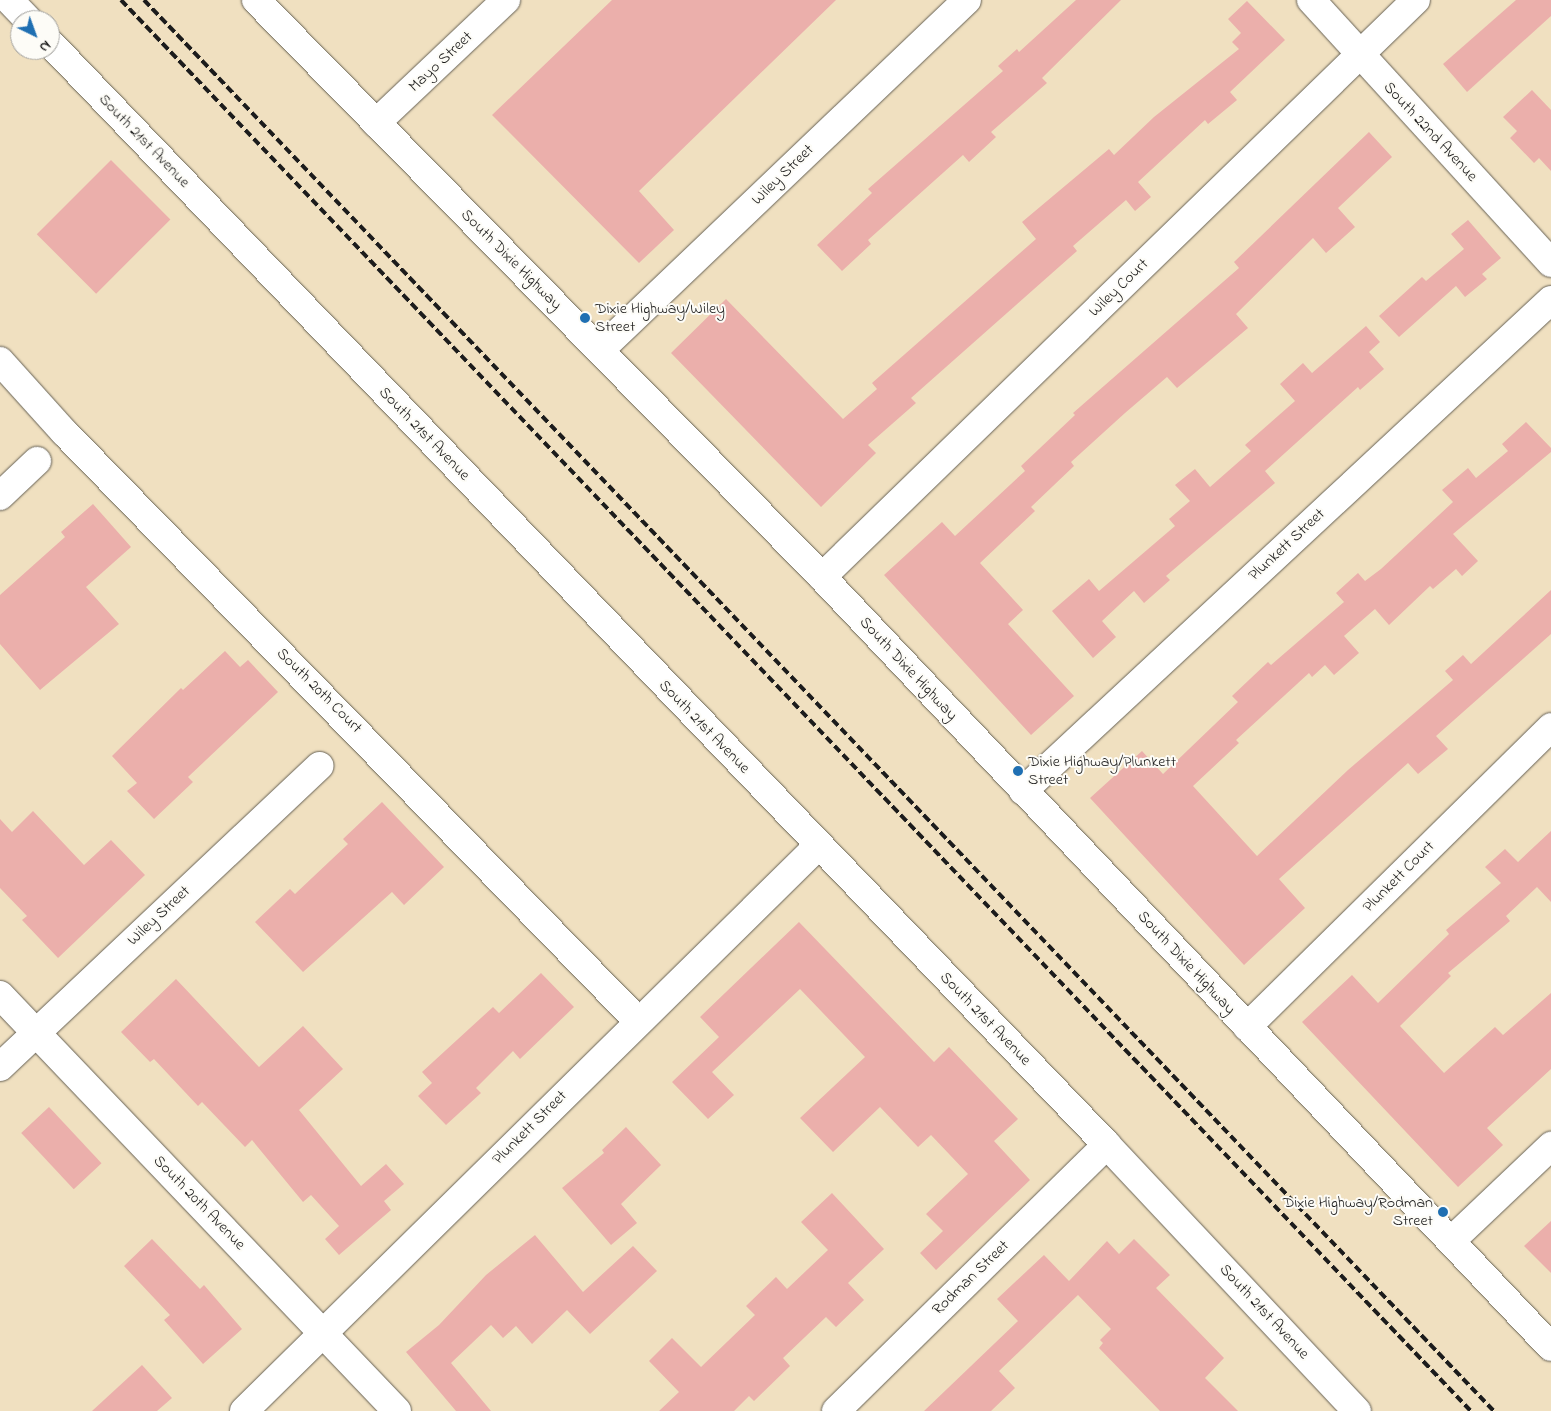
<!DOCTYPE html>
<html>
<head>
<meta charset="utf-8">
<style>
  body { margin:0 }
  #map { position:relative; width:1551px; height:1411px; overflow:hidden; background:#f0e0c0; font-family:"Indie Flower",sans-serif }
  div>[style] { position:absolute }
  [style*='--x'] { left:calc(var(--x)*1px); top:calc(var(--y)*1px); width:calc(var(--w)*1px); rotate:calc(var(--a)*1deg) }
  .building>* { inset:0; background:#ebafab; transform-origin:0 0 }
  .roads { filter:drop-shadow(0 0 1px #666155) drop-shadow(0 0 1px #666155) }
  .minor>* { height:28px; margin:-14px; padding:0 14px; transform-origin:14px; border-radius:14px; background:#fff }
  .major>* { height:28px; margin:-14px; padding:0 14px; transform-origin:14px; border-radius:14px; background:#fff }
  .rail>* { height:4px; margin-top:-2px; transform-origin:0; background:repeating-linear-gradient(90deg,#1c1c1c 0 8px,transparent 0 12px) }
  .dots>* { width:14px; height:14px; translate:-50% -50%; box-sizing:border-box; border:2px solid #fdfcf7; border-radius:50% }
  span { translate:-50% -50%; white-space:nowrap; text-align:center; line-height:1.15; -webkit-text-stroke:4px #fdfcf7; paint-order:stroke }
  .street-label { font-size:16px; color:#1c1c1c }
  .poi-label { font-size:16px; color:#1c1c1c }
  .left { translate:0 -50%; text-align:left }
  .right { translate:-100% -50%; text-align:right }
  .north { position:absolute; left:10px; top:10px; width:50px; height:50px; box-sizing:border-box; background:#fdfcf7; border:1px solid #a3a29f; border-radius:50%; rotate:138deg; font-size:14px; font-weight:700; line-height:20px; text-align:center; color:#1c1c1c }
  .north::after { content:''; display:block; margin:auto; width:18px; height:22px; background:#1f6fb2; clip-path:polygon(50% 0,100% 100%,50% 72%,0 100%) }
</style>
</head>
<body>
<div id="map">
  <div class="building">
    <div style="clip-path:polygon(612px 0,836px 0,639px 191px,674px 230px,639px 263px,492px 115px)"></div>
    <div style="clip-path:polygon(1076px 0,1121px 0,1042px 78px,1047px 83px,991px 132px,996px 137px,969px 162px,963px 155px,868px 240px,871px 244px,842px 271px,817px 245px,872px 193px,868px 189px,1003px 71px,998px 66px,1017px 49px,1019px 52px)"></div>
    <div style="clip-path:polygon(1516px 0,1551px 0,1551px 16px,1467px 92px,1443px 64px)"></div>
    <div style="clip-path:polygon(1247px 1px,1285px 40px,1230px 92px,1237px 100px,1208px 124px,1205px 120px,1138px 182px,1151px 197px,1135px 211px,1126px 200px,1073px 246px,1077px 251px,911px 398px,916px 403px,868px 445px,876px 453px,821px 507px,671px 353px,726px 299px,843px 419px,877px 389px,872px 383px,1036px 239px,1022px 222px,1109px 149px,1114px 155px,1154px 117px,1239px 49px,1232px 42px,1241px 33px,1228px 19px)"></div>
    <div style="clip-path:polygon(1532px 90px,1551px 110px,1551px 171px,1539px 158px,1534px 163px,1510px 138px,1517px 131px,1503px 117px)"></div>
    <div style="clip-path:polygon(1369px 132px,1392px 157px,1338px 208px,1355px 227px,1326px 253px,1313px 238px,1236px 314px,1248px 328px,1177px 388px,1167px 377px,1125px 413px,1071px 462px,1074px 466px,1031px 507px,1035px 511px,980px 563px,1023px 610px,1008px 624px,1074px 696px,1031px 735px,884px 575px,942px 522px,955px 536px,1025px 471px,1021px 466px,1075px 415px,1073px 413px,1239px 268px,1234px 262px)"></div>
    <div style="left:111px;top:160px;width:84px;height:105px;rotate:45deg"></div>
    <div style="clip-path:polygon(1468px 220px,1501px 258px,1482px 274px,1487px 279px,1465px 297px,1456px 286px,1399px 337px,1379px 316px,1422px 277px,1426px 281px,1464px 249px,1451px 234px)"></div>
    <div style="clip-path:polygon(1366px 326px,1380px 342px,1369px 352px,1384px 369px,1360px 390px,1358px 387px,1265px 471px,1275px 483px,1166px 576px,1170px 580px,1144px 603px,1134px 591px,1102px 621px,1116px 637px,1093px 658px,1052px 611px,1089px 579px,1099px 591px,1175px 526px,1169px 519px,1190px 501px,1175px 485px,1195px 469px,1210px 487px,1251px 451px,1245px 445px,1295px 401px,1280px 384px,1303px 363px,1312px 373px)"></div>
    <div style="clip-path:polygon(1526px 422px,1551px 448px,1551px 452px,1453px 534px,1478px 561px,1462px 576px,1456px 569px,1433px 589px,1430px 586px,1389px 625px,1375px 609px,1344px 636px,1359px 653px,1334px 675px,1325px 665px,1312px 677px,1309px 673px,1236px 740px,1239px 743px,1193px 786px,1257px 856px,1348px 770px,1453px 680px,1445px 671px,1463px 655px,1471px 664px,1551px 590px,1551px 634px,1436px 736px,1448px 749px,1418px 774px,1408px 763px,1279px 879px,1305px 908px,1244px 965px,1090px 798px,1142px 751px,1163px 774px,1238px 702px,1232px 696px,1268px 662px,1271px 665px,1344px 602px,1336px 593px,1358px 573px,1365px 581px,1381px 569px,1453px 502px,1442px 490px,1468px 468px,1476px 478px,1508px 451px,1502px 444px)"></div>
    <div style="clip-path:polygon(93px 504px,131px 547px,86px 587px,119px 624px,40px 690px,0 644px,0 595px,65px 537px,61px 532px)"></div>
    <div style="clip-path:polygon(225px 651px,240px 667px,248px 660px,278px 692px,188px 777px,193px 782px,154px 819px,127px 791px,137px 783px,112px 756px,181px 688px,183px 690px)"></div>
    <div style="clip-path:polygon(382px 802px,444px 867px,404px 905px,392px 892px,303px 972px,255px 922px,290px 889px,295px 894px,348px 844px,343px 839px)"></div>
    <div style="clip-path:polygon(33px 811px,84px 865px,111px 840px,145px 875px,58px 958px,22px 920px,27px 916px,0 888px,0 819px,12px 832px)"></div>
    <div style="clip-path:polygon(1551px 831px,1551px 902px,1537px 887px,1506px 916px,1510px 921px,1448px 973px,1451px 976px,1400px 1026px,1444px 1073px,1495px 1027px,1503px 1035px,1551px 993px,1551px 1069px,1487px 1128px,1503px 1145px,1458px 1187px,1302px 1022px,1352px 975px,1378px 1003px,1449px 934px,1446px 930px,1501px 883px,1485px 867px,1505px 849px,1518px 862px)"></div>
    <div style="clip-path:polygon(799px 922px,934px 1062px,949px 1047px,1018px 1119px,994px 1141px,1030px 1180px,936px 1270px,920px 1253px,943px 1231px,926px 1214px,968px 1174px,931px 1135px,918px 1147px,880px 1107px,833px 1152px,800px 1118px,865px 1057px,800px 989px,712px 1072px,734px 1095px,708px 1119px,672px 1082px,719px 1037px,700px 1017px)"></div>
    <div style="clip-path:polygon(541px 973px,574px 1007px,520px 1059px,513px 1051px,476px 1088px,481px 1093px,446px 1125px,418px 1096px,432px 1083px,422px 1072px,493px 1007px,499px 1013px)"></div>
    <div style="clip-path:polygon(176px 979px,259px 1067px,303px 1026px,343px 1069px,299px 1110px,361px 1186px,386px 1164px,404px 1184px,384px 1201px,391px 1210px,339px 1255px,325px 1239px,339px 1226px,311px 1195px,303px 1202px,252px 1140px,245px 1147px,202px 1102px,198px 1106px,154px 1059px,150px 1062px,121px 1032px)"></div>
    <div style="left:49px;top:1107px;width:77px;height:38px;rotate:47deg"></div>
    <div style="clip-path:polygon(626px 1127px,661px 1165px,621px 1204px,637px 1223px,611px 1245px,562px 1188px,604px 1153px,602px 1150px)"></div>
    <div style="clip-path:polygon(832px 1193px,884px 1249px,848px 1283px,864px 1300px,836px 1327px,826px 1317px,783px 1358px,790px 1366px,754px 1401px,749px 1396px,734px 1411px,659px 1411px,679px 1392px,649px 1361px,672px 1338px,701px 1367px,755px 1315px,746px 1306px,776px 1277px,787px 1289px,828px 1250px,801px 1222px)"></div>
    <div style="clip-path:polygon(1551px 1221px,1551px 1273px,1524px 1246px)"></div>
    <div style="clip-path:polygon(535px 1235px,583px 1292px,633px 1246px,657px 1271px,590px 1334px,567px 1310px,532px 1344px,516px 1326px,503px 1338px,491px 1325px,451px 1363px,491px 1411px,456px 1411px,406px 1352px,439px 1325px,486px 1275px)"></div>
    <div style="clip-path:polygon(152px 1239px,200px 1289px,204px 1285px,242px 1329px,203px 1364px,164px 1320px,170px 1315px,124px 1266px)"></div>
    <div style="clip-path:polygon(1134px 1239px,1170px 1275px,1156px 1288px,1224px 1358px,1205px 1378px,1238px 1411px,1160px 1411px,1099px 1348px,1103px 1343px,1100px 1340px,1111px 1329px,1078px 1295px,999px 1371px,1015px 1388px,991px 1411px,924px 1411px,1018px 1321px,997px 1299px,1044px 1255px,1069px 1281px,1107px 1241px,1119px 1254px)"></div>
    <div style="clip-path:polygon(142px 1365px,172px 1398px,157px 1411px,92px 1411px)"></div>
  </div>
  <div class="roads">
    <div class="minor">
      <div style="--x:1311;--y:0;--w:356;--a:47.6"></div>
      <div style="--x:376;--y:123;--w:179;--a:-43.4"></div>
      <div style="--x:600;--y:350;--w:507;--a:-43.64"></div>
      <div style="--x:0;--y:361;--w:96;--a:48"></div>
      <div style="--x:64;--y:432;--w:822;--a:45.74"></div>
      <div style="--x:0;--y:496;--w:51;--a:-43.4"></div>
      <div style="--x:822;--y:577;--w:828;--a:-44.17"></div>
      <div style="--x:1023;--y:791;--w:721;--a:-42.92"></div>
      <div style="--x:0;--y:995;--w:575;--a:46.34"></div>
      <div style="--x:1247;--y:1027;--w:427;--a:-44.6"></div>
      <div style="--x:0;--y:1067;--w:439;--a:-43.3"></div>
      <div style="--x:1452;--y:1240;--w:137;--a:-43.5"></div>
      <div style="--x:244;--y:1411;--w:805;--a:-44.55"></div>
      <div style="--x:836;--y:1411;--w:380;--a:-44.5"></div>
    </div>
    <div class="major">
      <div style="--x:9;--y:0;--w:28;--a:46"></div>
      <div style="--x:256;--y:0;--w:808;--a:45.55"></div>
      <div style="--x:822;--y:577;--w:1060;--a:46.57"></div>
      <div style="--x:50;--y:43;--w:1527;--a:46.19"></div>
      <div style="--x:1107;--y:1145;--w:365;--a:46.8"></div>
    </div>
  </div>
  <div class="rail">
    <div style="--x:121;--y:0;--w:1953;--a:46.27"></div>
    <div style="--x:144;--y:0;--w:1953;--a:46.27"></div>
  </div>
  <div class="dots">
    <div style="left:585px;top:318px;background:#1f6fb2"></div>
    <div style="left:1018px;top:771px;background:#1f6fb2"></div>
    <div style="left:1443px;top:1212px;background:#1f6fb2"></div>
  </div>
  <div class="street-label">
    <span style="left:441px;top:62px;rotate:-43deg">Mayo Street</span>
    <span style="left:1430px;top:132px;rotate:47deg">South 22nd Avenue</span>
    <span style="left:144px;top:141px;rotate:46deg">South 21st Avenue</span>
    <span style="left:783px;top:175px;rotate:-44deg">Wiley Street</span>
    <span style="left:511px;top:260px;rotate:45deg">South Dixie Highway</span>
    <span style="left:1119px;top:288px;rotate:-44deg">Wiley Court</span>
    <span style="left:424px;top:434px;rotate:46deg">South 21st Avenue</span>
    <span style="left:1287px;top:545px;rotate:-43deg">Plunkett Street</span>
    <span style="left:908px;top:669px;rotate:47deg">South Dixie Highway</span>
    <span style="left:319px;top:691px;rotate:45deg">South 20th Court</span>
    <span style="left:704px;top:727px;rotate:46deg">South 21st Avenue</span>
    <span style="left:1399px;top:877px;rotate:-45deg">Plunkett Court</span>
    <span style="left:159px;top:916px;rotate:-43deg">Wiley Street</span>
    <span style="left:1186px;top:963px;rotate:47deg">South Dixie Highway</span>
    <span style="left:985px;top:1019px;rotate:46deg">South 21st Avenue</span>
    <span style="left:530px;top:1128px;rotate:-45deg">Plunkett Street</span>
    <span style="left:199px;top:1203px;rotate:46deg">South 20th Avenue</span>
    <span style="left:971px;top:1278px;rotate:-44deg">Rodman Street</span>
    <span style="left:1264px;top:1312px;rotate:47deg">South 21st Avenue</span>
  </div>
  <div class="poi-label">
    <span class="left" style="left:595px;top:318px">Dixie Highway/Wiley<br>Street</span>
    <span class="left" style="left:1028px;top:771px">Dixie Highway/Plunkett<br>Street</span>
    <span class="right" style="left:1433px;top:1212px">Dixie Highway/Rodman<br>Street</span>
  </div>
  <div class="north">N</div>
</div>
</body>
</html>
